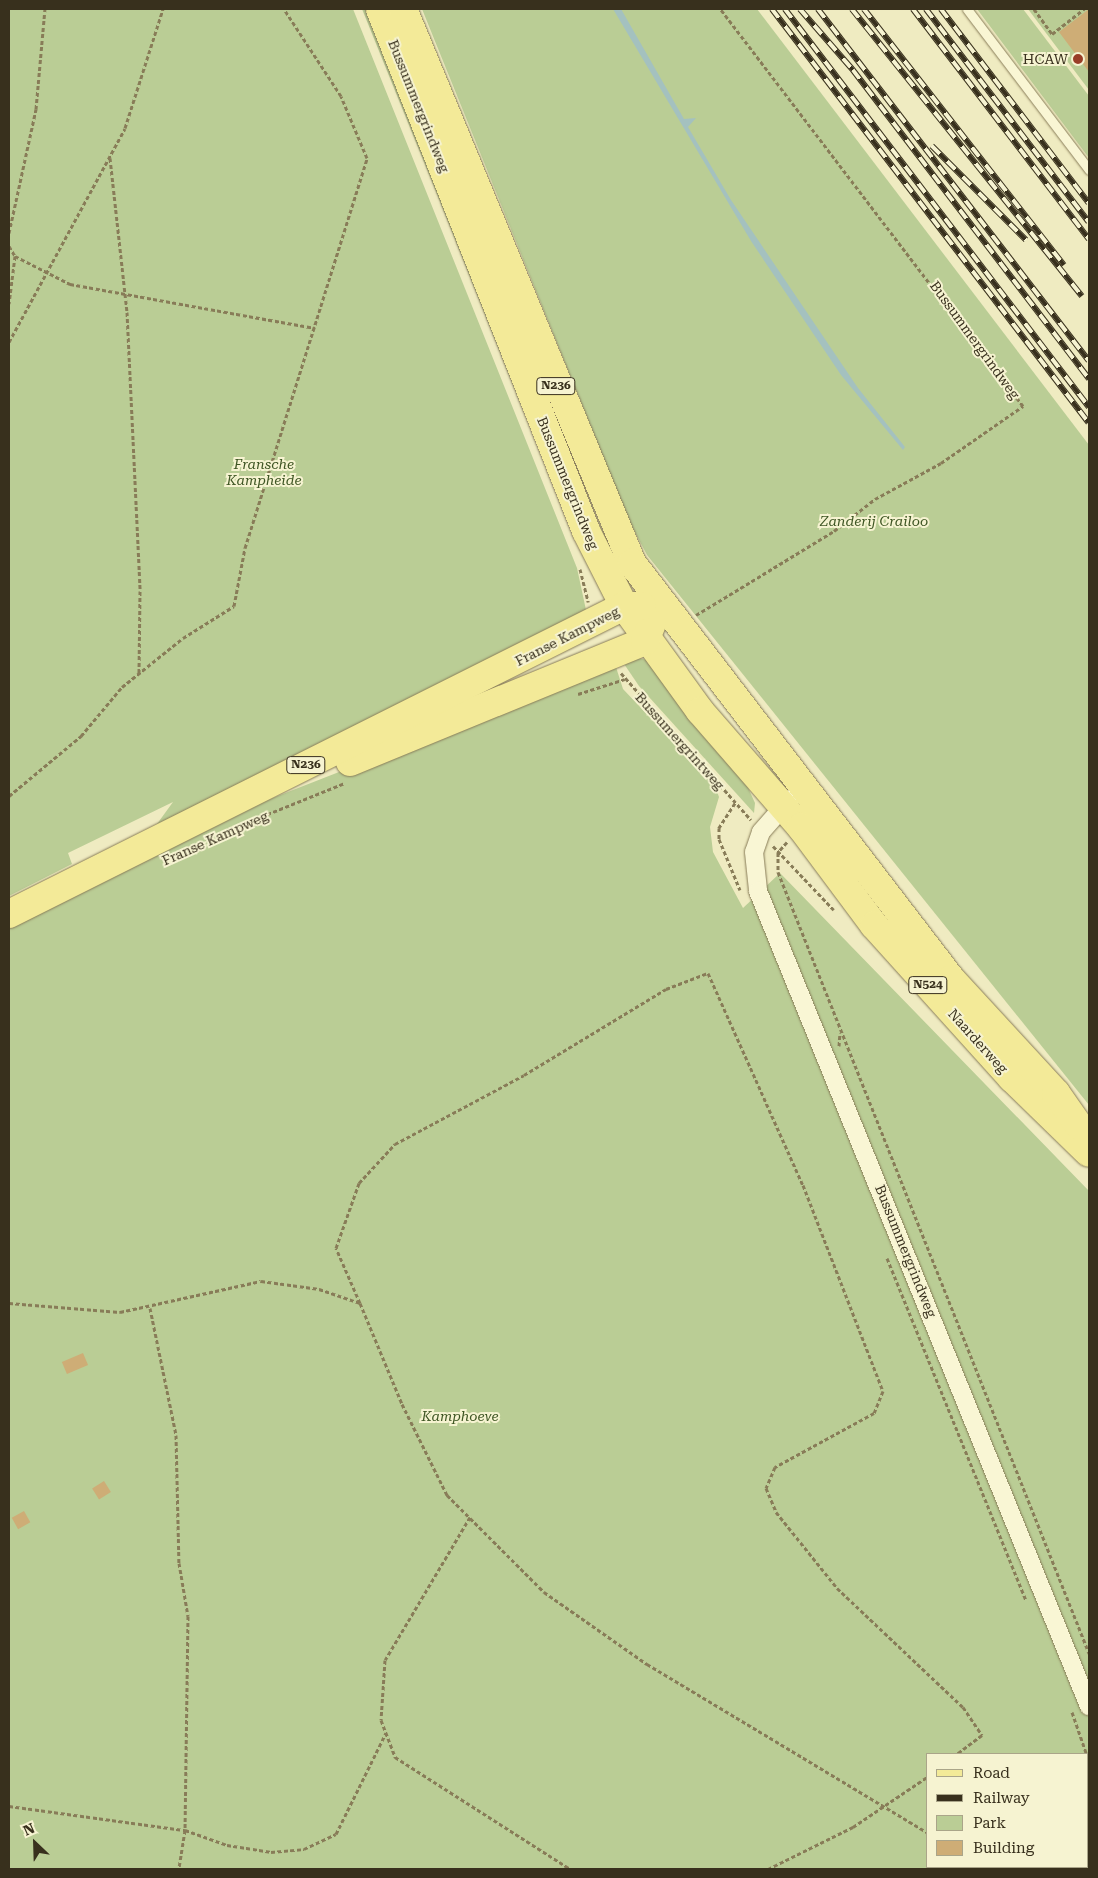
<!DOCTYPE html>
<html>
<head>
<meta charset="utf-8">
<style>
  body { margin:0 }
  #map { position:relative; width:1098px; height:1878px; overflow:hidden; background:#efebc1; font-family:"Roboto Serif",serif }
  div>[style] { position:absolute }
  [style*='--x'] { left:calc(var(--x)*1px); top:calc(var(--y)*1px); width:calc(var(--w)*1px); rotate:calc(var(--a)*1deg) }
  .green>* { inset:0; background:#bacd95 }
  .water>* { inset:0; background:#a4c1bf }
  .building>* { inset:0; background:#cead76; transform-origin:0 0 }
  .path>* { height:3px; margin-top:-1.5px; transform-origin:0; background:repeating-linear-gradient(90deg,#887c58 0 4px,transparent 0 6.5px) }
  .roads { filter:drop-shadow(0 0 1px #887c58) drop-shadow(0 0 1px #887c58) }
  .service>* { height:9px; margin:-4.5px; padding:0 4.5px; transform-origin:4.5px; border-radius:4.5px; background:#f9f6d4 }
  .minor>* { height:18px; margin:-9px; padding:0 9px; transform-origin:9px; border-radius:9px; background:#f9f6d4 }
  .primary>* { height:28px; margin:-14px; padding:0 14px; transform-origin:14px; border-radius:14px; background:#f3ea98 }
  .rail>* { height:5.5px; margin-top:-2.75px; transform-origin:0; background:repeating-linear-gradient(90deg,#f6f3d1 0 11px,#38301d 0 22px); box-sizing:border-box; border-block:1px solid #38301d }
  .dots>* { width:14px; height:14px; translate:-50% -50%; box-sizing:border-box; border:2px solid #f6f3d1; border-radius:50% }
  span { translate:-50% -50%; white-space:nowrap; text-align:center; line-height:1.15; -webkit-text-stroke:4px #f6f3d1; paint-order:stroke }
  .shield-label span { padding:1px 4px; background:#f6f3d1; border:1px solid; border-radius:4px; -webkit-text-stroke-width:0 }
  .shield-label { font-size:12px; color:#38301d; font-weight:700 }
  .poi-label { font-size:14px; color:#38301d }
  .right { translate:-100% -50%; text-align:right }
  .street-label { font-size:14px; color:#38301d }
  .park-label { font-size:14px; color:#3e5523; font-style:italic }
  .frame { position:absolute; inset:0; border:10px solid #38301d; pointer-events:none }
  .legend { position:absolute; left:926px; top:1753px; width:162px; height:115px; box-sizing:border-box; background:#f6f3d1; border:1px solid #aaa589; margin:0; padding:6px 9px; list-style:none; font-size:15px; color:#38301d }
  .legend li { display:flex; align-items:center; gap:10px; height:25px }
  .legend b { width:25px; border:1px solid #aaa589 }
  .north { position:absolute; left:10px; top:1818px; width:50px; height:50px; -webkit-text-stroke:4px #f6f3d1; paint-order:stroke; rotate:336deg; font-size:14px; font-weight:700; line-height:20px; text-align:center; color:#38301d }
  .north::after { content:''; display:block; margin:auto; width:18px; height:22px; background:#38301d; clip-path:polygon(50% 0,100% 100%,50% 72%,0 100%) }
</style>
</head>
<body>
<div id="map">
  <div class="green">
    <div style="clip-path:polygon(9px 9px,353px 9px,577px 568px,586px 610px,411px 704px,157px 824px,173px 802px,68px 853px,72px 864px,9px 896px)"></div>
    <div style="clip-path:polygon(362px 9px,371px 9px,527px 420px,434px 187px)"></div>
    <div style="clip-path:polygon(422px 9px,757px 9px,1089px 445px,1089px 1105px,647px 555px,629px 521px)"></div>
    <div style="clip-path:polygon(977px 9px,1023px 9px,1089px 96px,1089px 158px)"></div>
    <div style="clip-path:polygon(1028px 9px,1089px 9px,1089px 90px,1043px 29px)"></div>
    <div style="clip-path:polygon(631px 656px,647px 660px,745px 781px,755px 803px,754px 813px,639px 686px,620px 658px)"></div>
    <div style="clip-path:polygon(evenodd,615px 664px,623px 689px,715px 786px,719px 797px,710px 827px,713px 852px,743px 908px,780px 873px,1089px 1191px,1089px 1869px,9px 1869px,9px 927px,242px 810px,615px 664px,927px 1754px,1087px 1754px,1087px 1867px,927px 1867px,927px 1754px)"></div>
  </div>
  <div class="water">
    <div style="clip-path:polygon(613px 9px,621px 9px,684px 119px,696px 118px,688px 127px,731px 200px,858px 388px,905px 447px,903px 450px,841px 375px,751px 241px)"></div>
  </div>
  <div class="building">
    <div style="clip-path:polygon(1089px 9px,1089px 72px,1059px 32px)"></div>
    <div style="left:83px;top:1353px;width:13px;height:23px;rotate:67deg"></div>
    <div style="left:104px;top:1481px;width:13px;height:14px;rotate:58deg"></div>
    <div style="left:24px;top:1511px;width:13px;height:14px;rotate:61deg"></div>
  </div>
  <div class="path">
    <div style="--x:1034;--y:9;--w:31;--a:54"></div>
    <div style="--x:1052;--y:34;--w:41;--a:-38"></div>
    <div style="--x:110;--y:158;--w:155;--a:83.7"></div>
    <div style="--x:127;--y:312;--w:279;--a:87.3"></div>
    <div style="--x:140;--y:591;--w:82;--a:90.7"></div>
    <div style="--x:9;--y:233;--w:127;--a:-77.7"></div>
    <div style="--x:36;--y:109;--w:100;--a:-84.9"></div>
    <div style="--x:9;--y:246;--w:12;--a:59"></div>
    <div style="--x:15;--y:256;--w:48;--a:97.1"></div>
    <div style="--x:15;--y:256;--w:62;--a:27"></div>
    <div style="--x:70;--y:284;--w:249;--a:10.2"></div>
    <div style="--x:9;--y:342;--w:243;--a:-61.5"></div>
    <div style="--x:125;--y:128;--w:125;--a:-72.3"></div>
    <div style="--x:580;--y:569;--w:34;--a:76"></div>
    <div style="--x:696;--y:615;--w:162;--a:-31.3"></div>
    <div style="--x:834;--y:531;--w:52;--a:-38"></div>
    <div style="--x:875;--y:499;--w:75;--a:-28.6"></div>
    <div style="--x:941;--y:463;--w:100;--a:-34.8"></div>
    <div style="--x:1023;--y:406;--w:499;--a:-127.3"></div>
    <div style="--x:621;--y:673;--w:196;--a:48.5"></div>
    <div style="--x:578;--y:694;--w:49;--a:-17.7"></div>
    <div style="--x:9;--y:796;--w:94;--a:-39.8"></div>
    <div style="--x:81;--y:736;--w:64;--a:-50.1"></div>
    <div style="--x:122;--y:687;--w:78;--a:-38.8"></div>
    <div style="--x:183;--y:638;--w:60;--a:-32.1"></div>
    <div style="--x:234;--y:606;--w:59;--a:-79.3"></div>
    <div style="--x:245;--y:548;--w:409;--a:-72.6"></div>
    <div style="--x:367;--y:158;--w:67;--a:-112.8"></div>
    <div style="--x:341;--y:96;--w:104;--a:-123.2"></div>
    <div style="--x:735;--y:803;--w:30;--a:123"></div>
    <div style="--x:719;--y:828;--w:11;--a:90"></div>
    <div style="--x:719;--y:839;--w:55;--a:67.6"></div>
    <div style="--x:231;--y:829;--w:123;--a:-22"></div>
    <div style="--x:787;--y:842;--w:13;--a:132"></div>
    <div style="--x:778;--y:852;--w:20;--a:90"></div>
    <div style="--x:778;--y:872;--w:841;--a:68.29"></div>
    <div style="--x:773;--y:846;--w:88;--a:46.4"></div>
    <div style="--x:839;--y:1046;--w:13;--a:-86"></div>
    <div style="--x:887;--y:1258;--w:369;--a:67.9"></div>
    <div style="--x:9;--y:1303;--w:111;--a:4.6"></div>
    <div style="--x:120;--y:1312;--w:144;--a:-12.4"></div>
    <div style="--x:261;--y:1281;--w:59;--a:7.9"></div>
    <div style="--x:319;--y:1289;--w:43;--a:18.9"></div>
    <div style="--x:360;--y:1303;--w:109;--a:67.4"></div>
    <div style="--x:402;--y:1404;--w:102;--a:63.7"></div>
    <div style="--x:447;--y:1495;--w:137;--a:45"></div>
    <div style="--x:544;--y:1592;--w:126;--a:35"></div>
    <div style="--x:647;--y:1664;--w:327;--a:31"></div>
    <div style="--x:360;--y:1303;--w:60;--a:-113.6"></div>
    <div style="--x:336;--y:1248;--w:69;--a:-70.5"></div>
    <div style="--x:359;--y:1183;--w:53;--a:-47.3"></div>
    <div style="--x:395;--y:1144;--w:146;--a:-28.1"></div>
    <div style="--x:524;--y:1075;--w:166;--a:-31.2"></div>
    <div style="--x:666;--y:989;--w:45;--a:-20.9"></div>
    <div style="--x:708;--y:973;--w:232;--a:65.9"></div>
    <div style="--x:803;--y:1185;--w:221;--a:68.8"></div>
    <div style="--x:883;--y:1391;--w:24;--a:112"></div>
    <div style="--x:874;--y:1413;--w:113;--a:151.4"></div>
    <div style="--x:775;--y:1467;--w:23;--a:113"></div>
    <div style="--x:766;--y:1488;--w:26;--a:67"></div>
    <div style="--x:776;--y:1512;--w:97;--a:51.2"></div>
    <div style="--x:837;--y:1588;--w:173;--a:43.4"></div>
    <div style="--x:963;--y:1707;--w:34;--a:56"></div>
    <div style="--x:982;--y:1735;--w:31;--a:143"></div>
    <div style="--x:150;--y:1308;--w:130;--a:78.4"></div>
    <div style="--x:176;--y:1435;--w:128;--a:88.7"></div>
    <div style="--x:179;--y:1563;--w:54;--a:80.4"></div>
    <div style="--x:188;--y:1616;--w:214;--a:90.8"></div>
    <div style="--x:185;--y:1830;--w:39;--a:99"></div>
    <div style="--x:470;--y:1517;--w:166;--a:120.7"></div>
    <div style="--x:385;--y:1660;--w:60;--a:93.8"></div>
    <div style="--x:381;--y:1720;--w:40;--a:69"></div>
    <div style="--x:395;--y:1757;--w:208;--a:32.6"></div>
    <div style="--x:1072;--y:1712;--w:52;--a:70.9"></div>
    <div style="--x:9;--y:1806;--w:178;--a:7.8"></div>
    <div style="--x:185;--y:1830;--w:45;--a:19.7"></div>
    <div style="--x:227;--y:1845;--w:45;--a:9"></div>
    <div style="--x:271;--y:1852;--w:33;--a:-5"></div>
    <div style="--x:304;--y:1849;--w:35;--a:-25"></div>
    <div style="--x:336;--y:1834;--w:113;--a:-63.7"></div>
    <div style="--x:977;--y:1867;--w:4;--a:27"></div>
    <div style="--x:768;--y:1869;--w:95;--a:-26.3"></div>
    <div style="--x:853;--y:1827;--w:89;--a:-34"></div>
  </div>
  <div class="roads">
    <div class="service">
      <div style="--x:967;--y:9;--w:202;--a:52.8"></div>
    </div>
    <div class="minor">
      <div style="--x:790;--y:799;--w:44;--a:131.3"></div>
      <div style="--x:761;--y:832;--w:21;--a:109"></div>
      <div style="--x:754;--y:852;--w:39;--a:84"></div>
      <div style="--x:758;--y:891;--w:880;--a:67.9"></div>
    </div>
    <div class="primary">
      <div style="--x:380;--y:9;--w:561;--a:68.46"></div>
      <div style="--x:586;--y:531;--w:84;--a:63.1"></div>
      <div style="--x:624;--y:606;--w:130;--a:54.1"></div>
      <div style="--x:700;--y:711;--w:154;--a:49"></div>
      <div style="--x:801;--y:827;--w:122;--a:53.3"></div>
      <div style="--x:874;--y:925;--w:206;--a:48"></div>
      <div style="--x:1012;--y:1078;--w:107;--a:44.2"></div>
      <div style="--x:403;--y:9;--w:599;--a:67.54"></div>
      <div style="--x:632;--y:563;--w:524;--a:52.52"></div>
      <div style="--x:951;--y:979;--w:155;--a:47.4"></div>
      <div style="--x:1056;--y:1093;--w:39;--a:55"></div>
      <div style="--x:350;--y:762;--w:319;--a:-22.3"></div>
      <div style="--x:645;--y:641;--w:18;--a:-68"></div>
      <div style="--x:9;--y:914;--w:688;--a:-26.6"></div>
      <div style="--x:624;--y:606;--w:18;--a:0"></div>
    </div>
  </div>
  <div class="rail">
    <div style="--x:772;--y:9;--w:521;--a:52.56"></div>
    <div style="--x:785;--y:9;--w:501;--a:52.63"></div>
    <div style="--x:800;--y:9;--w:81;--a:49"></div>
    <div style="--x:853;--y:70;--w:389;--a:52.6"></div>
    <div style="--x:818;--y:9;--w:444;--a:52.4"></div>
    <div style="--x:852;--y:9;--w:368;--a:51.3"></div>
    <div style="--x:864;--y:9;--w:325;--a:52"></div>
    <div style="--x:913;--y:9;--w:290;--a:52.6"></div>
    <div style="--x:926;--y:9;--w:268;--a:52.6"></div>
    <div style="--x:941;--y:9;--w:244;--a:52.7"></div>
    <div style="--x:932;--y:146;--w:133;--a:45"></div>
  </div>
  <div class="dots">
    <div style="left:1078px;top:59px;background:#993e27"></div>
  </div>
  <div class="shield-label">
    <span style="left:556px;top:386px">N236</span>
    <span style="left:306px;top:765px">N236</span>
    <span style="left:928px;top:985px">N524</span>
  </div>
  <div class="poi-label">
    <span class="right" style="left:1068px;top:59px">HCAW</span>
  </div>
  <div class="street-label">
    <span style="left:419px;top:106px;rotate:68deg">Bussummergrindweg</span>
    <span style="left:975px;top:340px;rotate:54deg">Bussummergrindweg</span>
    <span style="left:568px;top:483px;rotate:68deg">Bussummergrindweg</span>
    <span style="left:567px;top:636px;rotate:-27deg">Franse Kampweg</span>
    <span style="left:680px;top:741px;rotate:48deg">Bussumergrintweg</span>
    <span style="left:215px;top:838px;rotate:-24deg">Franse Kampweg</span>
    <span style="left:978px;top:1041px;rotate:48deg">Naarderweg</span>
    <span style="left:906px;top:1251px;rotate:68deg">Bussummergrindweg</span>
  </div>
  <div class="park-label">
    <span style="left:264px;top:472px">Fransche<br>Kampheide</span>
    <span style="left:874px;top:521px">Zanderij Crailoo</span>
    <span style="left:460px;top:1416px">Kamphoeve</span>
  </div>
  <div class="frame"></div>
  <ul class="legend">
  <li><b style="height:6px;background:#f3ea98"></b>Road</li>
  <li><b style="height:6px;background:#38301d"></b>Railway</li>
  <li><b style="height:14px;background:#bacd95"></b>Park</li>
  <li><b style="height:14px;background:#cead76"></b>Building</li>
  </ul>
  <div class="north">N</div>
</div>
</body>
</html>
